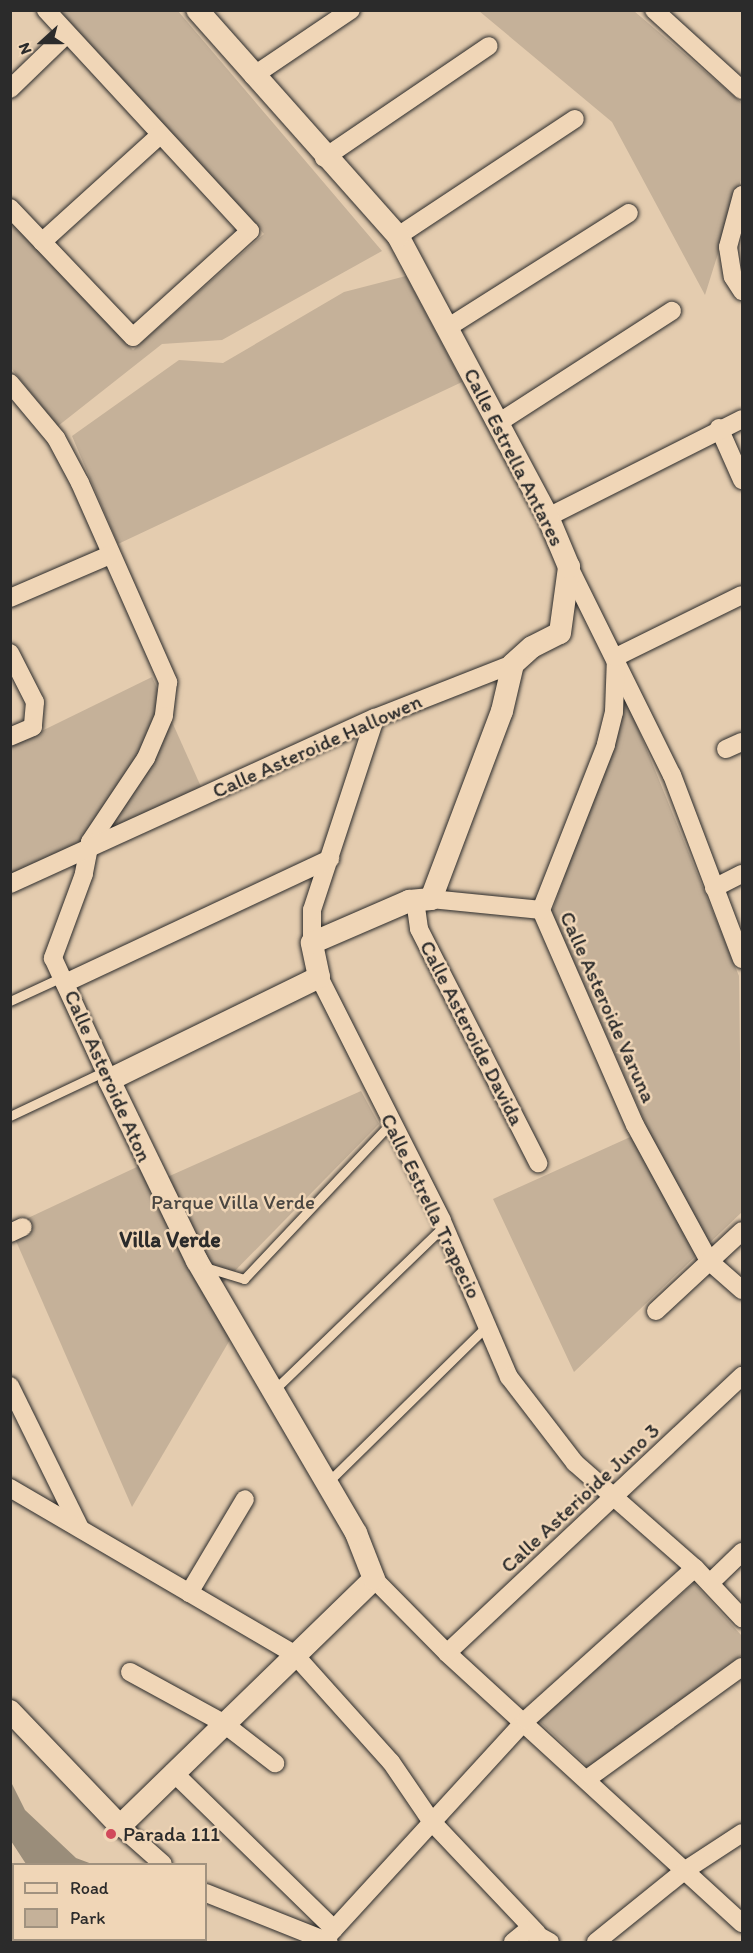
<!DOCTYPE html>
<html>
<head>
<meta charset="utf-8">
<style>
  body { margin:0 }
  #map { position:relative; width:753px; height:1953px; overflow:hidden; background:#e4ccaf; font-family:Itim,sans-serif }
  div>[style] { position:absolute }
  [style*='--x'] { left:calc(var(--x)*1px); top:calc(var(--y)*1px); width:calc(var(--w)*1px); rotate:calc(var(--a)*1deg) }
  .green>* { inset:0; background:#c5b199 }
  .water>* { inset:0; background:#9a8d7a }
  .roads { filter:drop-shadow(0 0 2px #2b2b2b) drop-shadow(0 0 2px #2b2b2b) }
  .service>* { height:9px; margin:-4.5px; padding:0 4.5px; transform-origin:4.5px; border-radius:4.5px; background:#f0d6b7 }
  .minor>* { height:18px; margin:-9px; padding:0 9px; transform-origin:9px; border-radius:9px; background:#f0d6b7 }
  .tertiary>* { height:22px; margin:-11px; padding:0 11px; transform-origin:11px; border-radius:11px; background:#f0d6b7 }
  .dots>* { width:16px; height:16px; translate:-50% -50%; box-sizing:border-box; border:3px solid #f0d6b7; border-radius:50% }
  span { translate:-50% -50%; white-space:nowrap; text-align:center; line-height:1.15; -webkit-text-stroke:5px #f0d6b7; paint-order:stroke }
  .street-label { font-size:21px; color:#2b2b2b }
  .park-label { font-size:21px; color:#4a4641 }
  .poi-label { font-size:21px; color:#2b2b2b }
  .left { translate:0 -50%; text-align:left }
  .neighbourhood-label { font-size:22px; color:#2b2b2b; font-weight:700 }
  .frame { position:absolute; inset:0; border:12px solid #2b2b2b; pointer-events:none }
  .legend { position:absolute; left:12px; top:1863px; width:195px; height:78px; box-sizing:border-box; background:#f0d6b7; border:2px solid #a1927f; margin:0; padding:8px 10px; list-style:none; font-size:18px; color:#2b2b2b }
  .legend li { display:flex; align-items:center; gap:12px; height:30px }
  .legend b { width:30px; border:2px solid #a1927f }
  .north { position:absolute; left:12px; top:12px; width:60px; height:60px; -webkit-text-stroke:4px #f0d6b7; paint-order:stroke; rotate:249deg; font-size:16px; font-weight:700; line-height:24px; text-align:center; color:#2b2b2b }
  .north::after { content:''; display:block; margin:auto; width:21px; height:27px; background:#2b2b2b; clip-path:polygon(50% 0,100% 100%,50% 72%,0 100%) }
</style>
</head>
<body>
<div id="map">
  <div class="green">
    <div style="clip-path:polygon(60px 11px,178px 11px,382px 251px,222px 340px,162px 344px,58px 426px,11px 368px,10px 219px,133px 350px,264px 234px)"></div>
    <div style="clip-path:polygon(479px 11px,634px 11px,742px 103px,742px 177px,705px 295px,612px 122px)"></div>
    <div style="clip-path:polygon(406px 276px,462px 382px,118px 544px,72px 436px,179px 360px,223px 363px,344px 292px)"></div>
    <div style="clip-path:polygon(152px 677px,202px 789px,11px 876px,11px 746px)"></div>
    <div style="clip-path:polygon(626px 699px,739px 976px,742px 1212px,574px 1372px,493px 1199px,648px 1129px,552px 912px)"></div>
    <div style="clip-path:polygon(361px 1091px,379px 1124px,222px 1284px,165px 1178px)"></div>
    <div style="clip-path:polygon(139px 1166px,231px 1338px,132px 1507px,16px 1241px,28px 1218px)"></div>
    <div style="clip-path:polygon(694px 1583px,742px 1636px,742px 1655px,589px 1768px,538px 1720px)"></div>
  </div>
  <div class="water">
    <div style="clip-path:polygon(11px 1782px,25px 1810px,76px 1858px,92px 1864px,26px 1864px,11px 1841px)"></div>
  </div>
  <div class="roads">
    <div class="service">
      <div style="--x:10;--y:1001;--w:57;--a:-24.8"></div>
      <div style="--x:10;--y:1116;--w:105;--a:-25.3"></div>
      <div style="--x:205;--y:1267;--w:41;--a:17.1"></div>
      <div style="--x:244;--y:1279;--w:214;--a:-46.7"></div>
      <div style="--x:273;--y:1391;--w:238;--a:-44"></div>
      <div style="--x:328;--y:1482;--w:223;--a:-44.5"></div>
    </div>
    <div class="minor">
      <div style="--x:654;--y:10;--w:119;--a:42.3"></div>
      <div style="--x:253;--y:76;--w:118;--a:-34"></div>
      <div style="--x:10;--y:89;--w:79;--a:-44"></div>
      <div style="--x:324;--y:158;--w:199;--a:-34.2"></div>
      <div style="--x:742;--y:195;--w:54;--a:105.1"></div>
      <div style="--x:728;--y:247;--w:30;--a:81"></div>
      <div style="--x:733;--y:277;--w:17;--a:57"></div>
      <div style="--x:10;--y:208;--w:178;--a:46.4"></div>
      <div style="--x:133;--y:337;--w:158;--a:-42.2"></div>
      <div style="--x:250;--y:231;--w:301;--a:-132.7"></div>
      <div style="--x:398;--y:236;--w:212;--a:-33.5"></div>
      <div style="--x:42;--y:242;--w:159;--a:-42.2"></div>
      <div style="--x:447;--y:328;--w:215;--a:-32.3"></div>
      <div style="--x:10;--y:383;--w:72;--a:50.1"></div>
      <div style="--x:56;--y:438;--w:51;--a:61.9"></div>
      <div style="--x:80;--y:483;--w:218;--a:66.1"></div>
      <div style="--x:168;--y:682;--w:34;--a:97"></div>
      <div style="--x:164;--y:716;--w:46;--a:113.2"></div>
      <div style="--x:146;--y:758;--w:101;--a:123.7"></div>
      <div style="--x:90;--y:842;--w:33;--a:101"></div>
      <div style="--x:84;--y:874;--w:90;--a:110.3"></div>
      <div style="--x:53;--y:958;--w:134;--a:65.3"></div>
      <div style="--x:498;--y:423;--w:207;--a:-32.8"></div>
      <div style="--x:719;--y:428;--w:57;--a:66.1"></div>
      <div style="--x:548;--y:517;--w:217;--a:-26.8"></div>
      <div style="--x:569;--y:567;--w:232;--a:63.7"></div>
      <div style="--x:672;--y:775;--w:197;--a:69.2"></div>
      <div style="--x:10;--y:598;--w:109;--a:-23.3"></div>
      <div style="--x:10;--y:653;--w:55;--a:63"></div>
      <div style="--x:35;--y:702;--w:25;--a:95"></div>
      <div style="--x:33;--y:727;--w:25;--a:157"></div>
      <div style="--x:616;--y:657;--w:55;--a:92.1"></div>
      <div style="--x:614;--y:712;--w:34;--a:104"></div>
      <div style="--x:606;--y:745;--w:177;--a:111.5"></div>
      <div style="--x:541;--y:910;--w:235;--a:66.4"></div>
      <div style="--x:635;--y:1125;--w:155;--a:61.4"></div>
      <div style="--x:709;--y:1261;--w:44;--a:41.3"></div>
      <div style="--x:616;--y:657;--w:140;--a:-26.2"></div>
      <div style="--x:726;--y:749;--w:17;--a:-24"></div>
      <div style="--x:10;--y:884;--w:401;--a:-24.5"></div>
      <div style="--x:375;--y:718;--w:148;--a:-21.4"></div>
      <div style="--x:714;--y:888;--w:31;--a:-27"></div>
      <div style="--x:431;--y:899;--w:111;--a:5.7"></div>
      <div style="--x:415;--y:900;--w:29;--a:82"></div>
      <div style="--x:419;--y:929;--w:263;--a:63"></div>
      <div style="--x:312;--y:943;--w:33;--a:-90"></div>
      <div style="--x:312;--y:910;--w:202;--a:-71.8"></div>
      <div style="--x:319;--y:977;--w:273;--a:63.2"></div>
      <div style="--x:442;--y:1221;--w:170;--a:66.8"></div>
      <div style="--x:509;--y:1377;--w:108;--a:52.5"></div>
      <div style="--x:575;--y:1463;--w:159;--a:41.2"></div>
      <div style="--x:695;--y:1568;--w:69;--a:46.8"></div>
      <div style="--x:65;--y:983;--w:293;--a:-25.1"></div>
      <div style="--x:10;--y:1233;--w:14;--a:-25"></div>
      <div style="--x:656;--y:1311;--w:117;--a:-42.9"></div>
      <div style="--x:10;--y:1386;--w:158;--a:63.8"></div>
      <div style="--x:10;--y:1488;--w:329;--a:30.3"></div>
      <div style="--x:294;--y:1654;--w:145;--a:48.1"></div>
      <div style="--x:391;--y:1762;--w:73;--a:55.7"></div>
      <div style="--x:432;--y:1822;--w:153;--a:46.6"></div>
      <div style="--x:374;--y:1579;--w:104;--a:45.4"></div>
      <div style="--x:447;--y:1653;--w:400;--a:42.5"></div>
      <div style="--x:710;--y:1583;--w:45;--a:-44.1"></div>
      <div style="--x:189;--y:1593;--w:109;--a:-59.2"></div>
      <div style="--x:447;--y:1653;--w:405;--a:-43.2"></div>
      <div style="--x:130;--y:1672;--w:106;--a:28.7"></div>
      <div style="--x:223;--y:1723;--w:66;--a:37.6"></div>
      <div style="--x:173;--y:1772;--w:225;--a:44.3"></div>
      <div style="--x:587;--y:1779;--w:191;--a:-35.9"></div>
      <div style="--x:120;--y:1826;--w:57;--a:41.5"></div>
      <div style="--x:206;--y:1893;--w:132;--a:21.7"></div>
      <div style="--x:325;--y:1939;--w:297;--a:-47.5"></div>
      <div style="--x:526;--y:1720;--w:227;--a:-42"></div>
      <div style="--x:513;--y:1942;--w:19;--a:-39"></div>
      <div style="--x:528;--y:1930;--w:25;--a:29"></div>
      <div style="--x:596;--y:1942;--w:113;--a:-38.9"></div>
      <div style="--x:684;--y:1871;--w:69;--a:-33.2"></div>
    </div>
    <div class="tertiary">
      <div style="--x:10;--y:1711;--w:159;--a:46.3"></div>
      <div style="--x:120;--y:1826;--w:354;--a:-44.2"></div>
      <div style="--x:374;--y:1579;--w:49;--a:-111.4"></div>
      <div style="--x:356;--y:1533;--w:315;--a:-120.3"></div>
      <div style="--x:197;--y:1261;--w:201;--a:-115.9"></div>
      <div style="--x:109;--y:1080;--w:234;--a:-26.1"></div>
      <div style="--x:319;--y:977;--w:35;--a:-102"></div>
      <div style="--x:312;--y:943;--w:106;--a:-23.4"></div>
      <div style="--x:409;--y:901;--w:22;--a:-5"></div>
      <div style="--x:431;--y:899;--w:201;--a:-69.3"></div>
      <div style="--x:502;--y:711;--w:48;--a:-76.8"></div>
      <div style="--x:513;--y:664;--w:25;--a:-42"></div>
      <div style="--x:532;--y:647;--w:31;--a:-27"></div>
      <div style="--x:560;--y:633;--w:67;--a:-82.2"></div>
      <div style="--x:569;--y:567;--w:54;--a:-112.8"></div>
      <div style="--x:548;--y:517;--w:319;--a:-118.1"></div>
      <div style="--x:398;--y:236;--w:302;--a:-131.6"></div>
    </div>
  </div>
  <div class="dots">
    <div style="left:111px;top:1834px;background:#d1495b"></div>
  </div>
  <div class="street-label">
    <span style="left:514px;top:457px;rotate:63deg">Calle Estrella Antares</span>
    <span style="left:317px;top:746px;rotate:-24deg">Calle Asteroide Hallowen</span>
    <span style="left:608px;top:1007px;rotate:66deg">Calle Asteroide Varuna</span>
    <span style="left:472px;top:1033px;rotate:63deg">Calle Asteroide Davida</span>
    <span style="left:108px;top:1076px;rotate:66deg">Calle Asteroide Aton</span>
    <span style="left:431px;top:1206px;rotate:64deg">Calle Estrella Trapecio</span>
    <span style="left:580px;top:1498px;rotate:-43deg">Calle Asterioide Juno 3</span>
  </div>
  <div class="park-label">
    <span style="left:233px;top:1202px">Parque Villa Verde</span>
  </div>
  <div class="poi-label">
    <span class="left" style="left:123px;top:1834px">Parada 111</span>
  </div>
  <div class="neighbourhood-label">
    <span style="left:170px;top:1240px">Villa Verde</span>
  </div>
  <div class="frame"></div>
  <ul class="legend">
  <li><b style="height:8px;background:#f0d6b7"></b>Road</li>
  <li><b style="height:16px;background:#c5b199"></b>Park</li>
  </ul>
  <div class="north">N</div>
</div>
</body>
</html>
